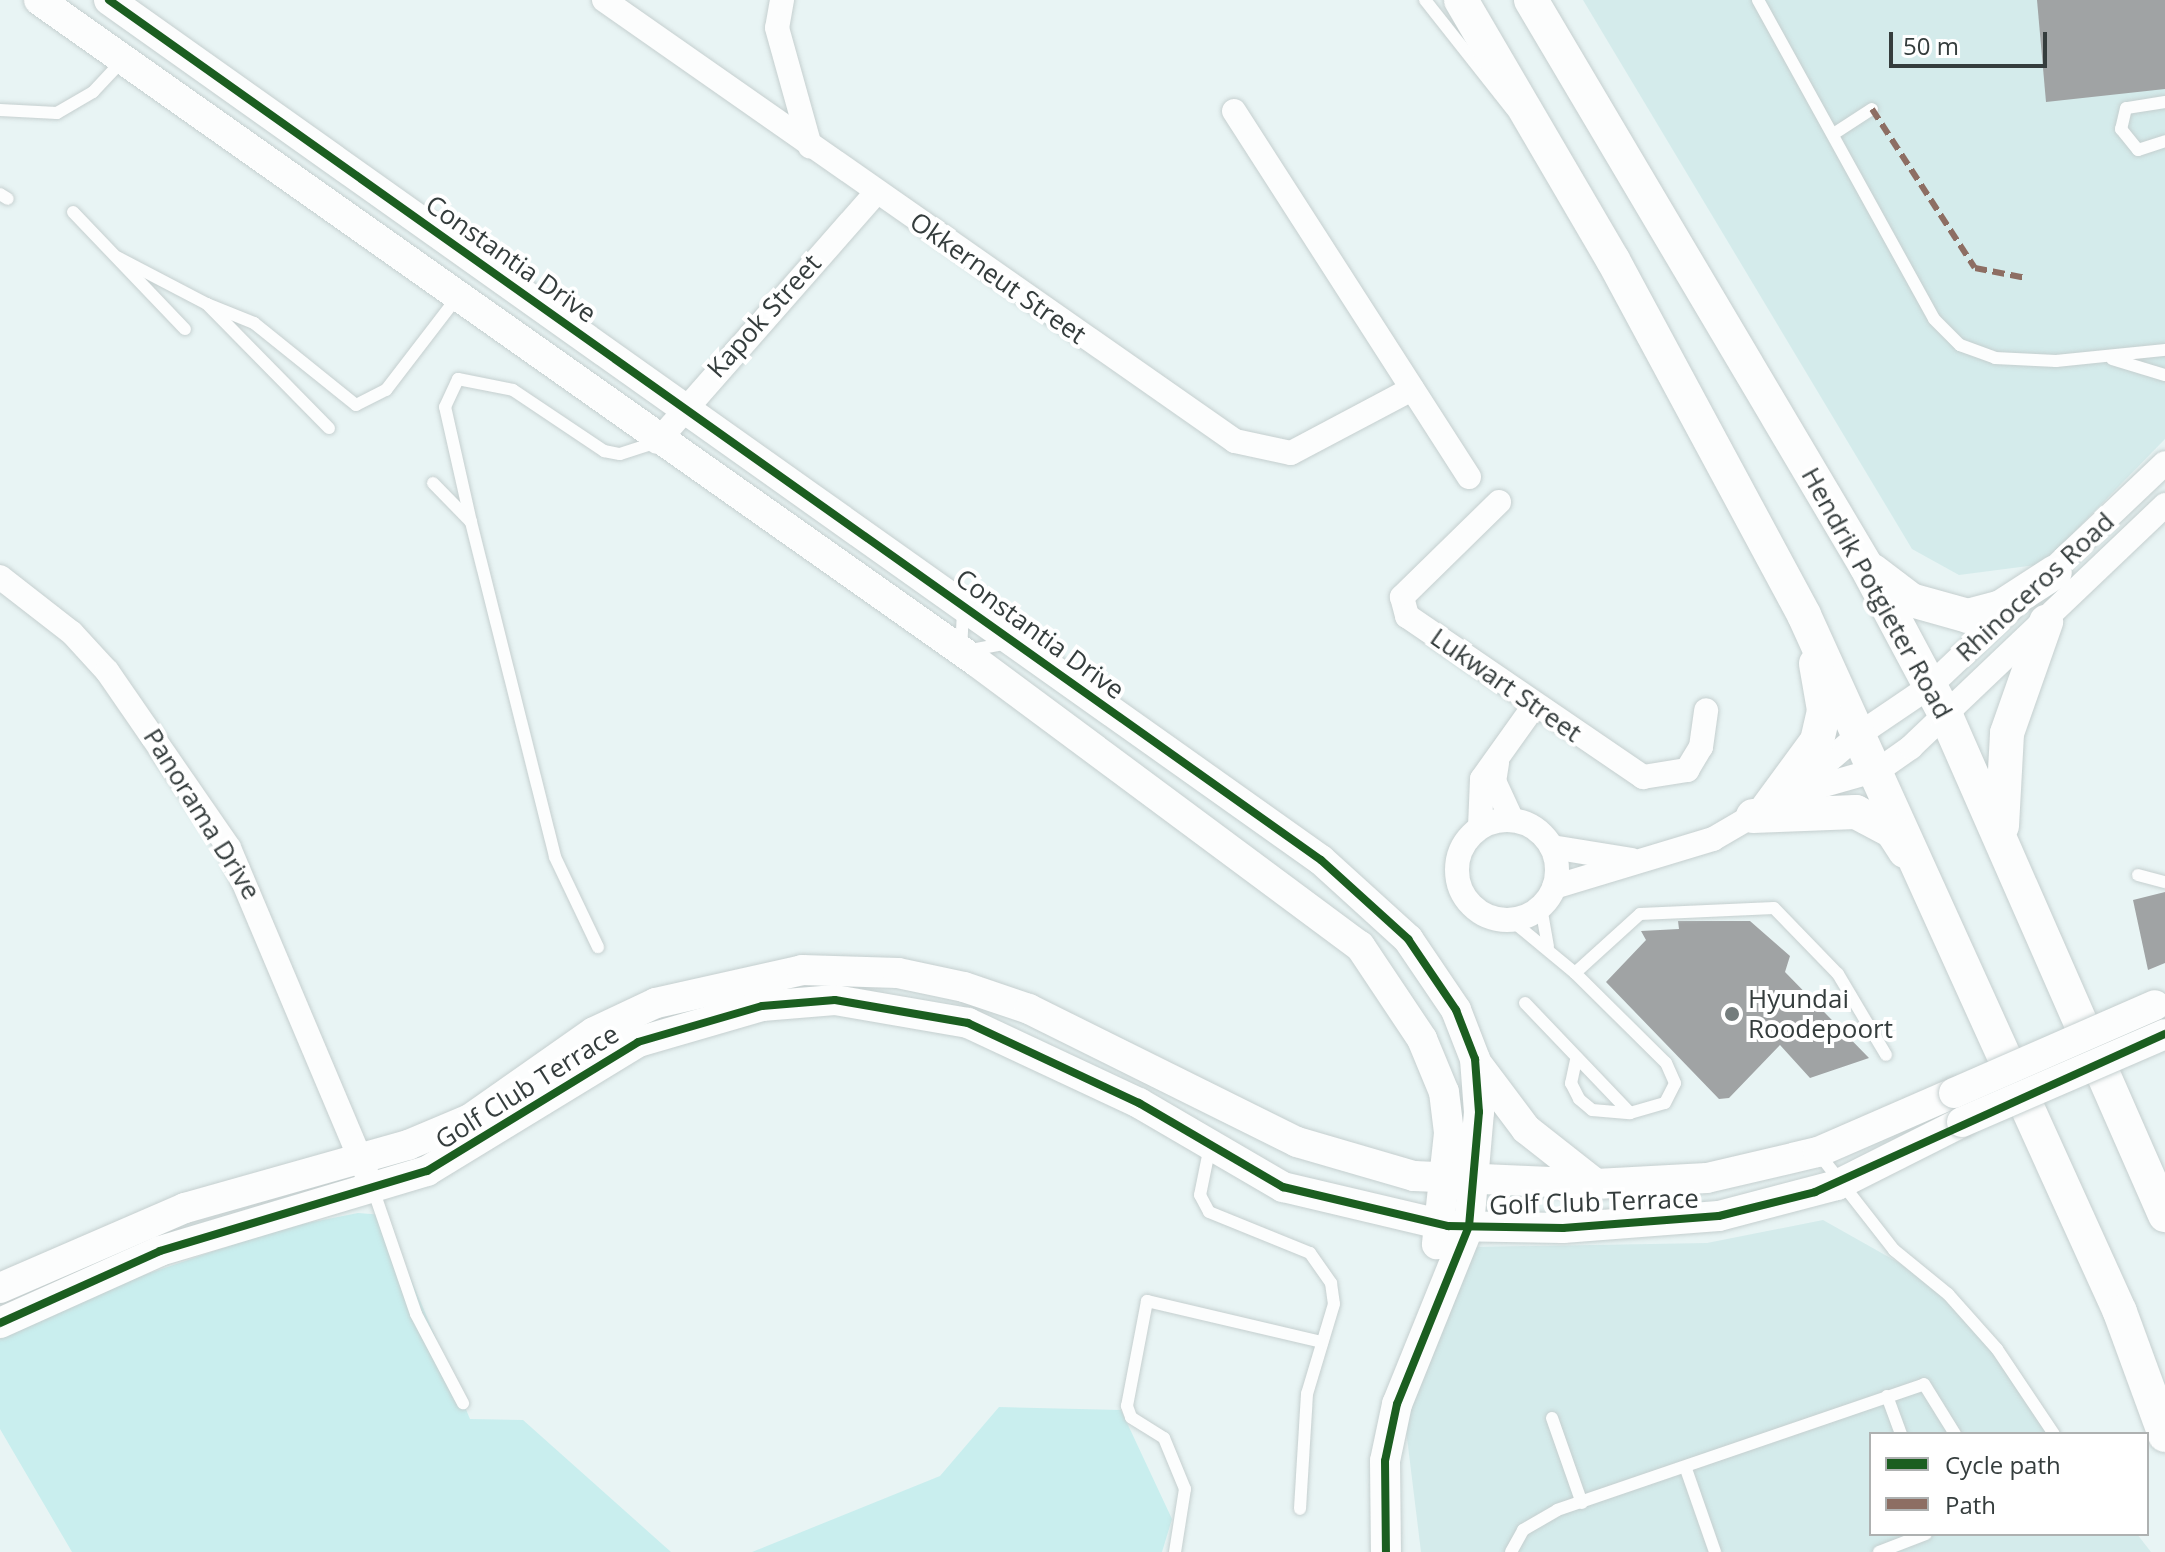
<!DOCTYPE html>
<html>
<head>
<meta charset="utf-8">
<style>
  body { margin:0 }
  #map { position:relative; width:2165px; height:1552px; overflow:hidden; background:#e8f4f4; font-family:"Open Sans",sans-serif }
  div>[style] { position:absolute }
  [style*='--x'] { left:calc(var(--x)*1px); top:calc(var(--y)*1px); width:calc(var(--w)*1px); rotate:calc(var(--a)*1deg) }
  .built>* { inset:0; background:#d4ebeb }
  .green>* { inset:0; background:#c9eeee }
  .building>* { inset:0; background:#a0a3a4 }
  .roads { filter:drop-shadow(0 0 2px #c5cfcf) drop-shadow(0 0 2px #c5cfcf) }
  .service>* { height:12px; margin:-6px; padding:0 6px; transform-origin:6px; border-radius:6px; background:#fcfdfd }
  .minor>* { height:24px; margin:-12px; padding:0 12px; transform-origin:12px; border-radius:12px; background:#fcfdfd }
  .minor>.ring { margin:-12px; padding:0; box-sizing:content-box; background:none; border:24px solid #fcfdfd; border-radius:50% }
  .tertiary>* { height:30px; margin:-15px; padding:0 15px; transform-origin:15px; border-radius:15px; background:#fcfdfd }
  .secondary>* { height:34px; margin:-17px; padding:0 17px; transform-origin:17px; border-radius:17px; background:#fcfdfd }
  .bridges { filter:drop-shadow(0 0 2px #c5cfcf) drop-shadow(0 0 2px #c5cfcf) }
  .tertiary-bridge>* { height:30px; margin:-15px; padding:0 15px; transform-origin:15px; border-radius:15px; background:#fcfdfd }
  .quiet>* { height:6px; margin-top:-3px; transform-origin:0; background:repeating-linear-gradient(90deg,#8d6e63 0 12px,transparent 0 18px) }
  .cycleway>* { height:8px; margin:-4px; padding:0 4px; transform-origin:4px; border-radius:4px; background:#1b5e20 }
  .dots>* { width:22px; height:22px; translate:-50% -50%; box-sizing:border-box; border:4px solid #fff; border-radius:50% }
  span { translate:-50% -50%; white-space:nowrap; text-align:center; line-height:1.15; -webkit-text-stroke:8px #fff; paint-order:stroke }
  .street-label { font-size:26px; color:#353d3d }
  .poi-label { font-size:26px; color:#353d3d }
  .left { translate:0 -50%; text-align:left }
  .legend { position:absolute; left:1869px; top:1432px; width:280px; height:104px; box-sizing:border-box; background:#fff; border:2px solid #aeb1b1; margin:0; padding:10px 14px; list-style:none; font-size:24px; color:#353d3d }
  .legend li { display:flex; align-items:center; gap:16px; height:40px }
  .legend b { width:40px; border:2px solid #aeb1b1 }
  .scale { position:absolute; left:1889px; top:32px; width:158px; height:36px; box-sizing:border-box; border:4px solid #353d3d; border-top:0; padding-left:10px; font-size:24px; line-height:28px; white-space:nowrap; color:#353d3d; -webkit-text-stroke:6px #fff; paint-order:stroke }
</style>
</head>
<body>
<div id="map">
  <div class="built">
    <div style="clip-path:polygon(1583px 0,2165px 0,2165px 439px,2043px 564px,1959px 575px,1912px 549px)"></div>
    <div style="clip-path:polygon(1823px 1220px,1949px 1291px,2059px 1434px,1871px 1434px,1871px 1534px,2137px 1534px,2151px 1552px,1421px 1552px,1402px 1397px,1474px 1247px,1707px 1243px)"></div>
  </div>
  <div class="green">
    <div style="clip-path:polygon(358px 1213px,384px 1215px,470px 1419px,523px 1420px,671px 1552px,72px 1552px,0 1429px,0 1339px,103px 1289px,282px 1228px)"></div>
    <div style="clip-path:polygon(999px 1407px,1121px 1410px,1172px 1519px,1162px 1552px,752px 1552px,940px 1476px)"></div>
  </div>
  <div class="building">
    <div style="clip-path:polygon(2037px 0,2165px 0,2165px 89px,2046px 102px)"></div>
    <div style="clip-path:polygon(2165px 892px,2165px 963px,2148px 970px,2133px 900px)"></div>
    <div style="clip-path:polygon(1678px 921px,1750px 921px,1790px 956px,1785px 972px,1869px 1058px,1810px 1078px,1780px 1045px,1729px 1098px,1719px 1099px,1606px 982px,1646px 940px,1641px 931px,1679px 929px)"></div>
  </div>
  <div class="roads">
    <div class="service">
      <div style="--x:1425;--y:0;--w:140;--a:51.7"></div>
      <div style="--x:1758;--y:0;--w:364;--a:61.1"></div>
      <div style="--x:1934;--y:319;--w:37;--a:45"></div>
      <div style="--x:1960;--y:345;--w:37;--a:20"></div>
      <div style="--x:1995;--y:358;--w:61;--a:2.8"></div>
      <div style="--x:2056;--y:361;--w:110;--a:-5.8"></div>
      <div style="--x:2165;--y:102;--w:39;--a:171"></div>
      <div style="--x:2126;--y:108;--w:22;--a:103"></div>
      <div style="--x:2121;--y:129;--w:27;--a:51"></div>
      <div style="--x:2138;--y:150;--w:28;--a:-18"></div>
      <div style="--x:0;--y:110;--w:57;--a:3"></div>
      <div style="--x:57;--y:113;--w:42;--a:-30.3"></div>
      <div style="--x:93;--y:92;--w:42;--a:-46.9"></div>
      <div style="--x:1835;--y:133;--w:44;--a:-33"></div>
      <div style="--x:0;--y:194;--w:9;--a:32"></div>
      <div style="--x:73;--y:212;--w:162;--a:46.3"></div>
      <div style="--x:117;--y:257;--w:102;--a:27.6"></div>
      <div style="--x:207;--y:304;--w:174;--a:45.5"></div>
      <div style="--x:207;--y:304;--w:51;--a:22"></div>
      <div style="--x:254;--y:323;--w:131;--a:38.8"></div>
      <div style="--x:356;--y:405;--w:34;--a:-27"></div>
      <div style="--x:386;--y:390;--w:118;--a:-52.5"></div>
      <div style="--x:2112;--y:359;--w:55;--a:16.8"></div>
      <div style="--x:433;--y:483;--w:54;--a:45.7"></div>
      <div style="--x:471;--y:522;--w:345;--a:75.9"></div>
      <div style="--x:555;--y:857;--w:100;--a:64.5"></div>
      <div style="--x:471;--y:522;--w:118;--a:-102.7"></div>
      <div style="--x:445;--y:407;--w:31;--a:-65"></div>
      <div style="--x:458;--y:379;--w:56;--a:11.3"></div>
      <div style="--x:513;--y:390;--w:110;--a:33.8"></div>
      <div style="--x:604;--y:451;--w:16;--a:11"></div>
      <div style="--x:620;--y:454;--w:39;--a:-18"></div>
      <div style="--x:963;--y:610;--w:42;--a:92.7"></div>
      <div style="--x:961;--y:652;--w:48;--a:-10.8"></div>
      <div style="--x:2138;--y:875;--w:28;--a:15"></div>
      <div style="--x:1541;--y:907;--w:40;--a:80"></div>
      <div style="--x:1511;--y:920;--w:83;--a:39.6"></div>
      <div style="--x:1575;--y:973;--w:88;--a:-42.2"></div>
      <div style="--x:1640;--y:914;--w:134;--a:-2.6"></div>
      <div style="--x:1774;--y:908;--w:92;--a:45.9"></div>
      <div style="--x:1838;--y:974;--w:94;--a:59.3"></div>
      <div style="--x:1525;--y:1003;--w:152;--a:46.3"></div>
      <div style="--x:1630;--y:1113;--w:36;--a:-16"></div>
      <div style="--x:1665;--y:1103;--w:22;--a:-63"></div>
      <div style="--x:1675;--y:1083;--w:22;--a:-114"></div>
      <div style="--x:1666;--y:1063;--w:128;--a:-135.3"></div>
      <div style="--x:1576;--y:1060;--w:24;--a:102"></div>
      <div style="--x:1571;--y:1083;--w:18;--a:63"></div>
      <div style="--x:1579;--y:1099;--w:17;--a:40"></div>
      <div style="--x:1592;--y:1110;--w:38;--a:5"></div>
      <div style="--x:1210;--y:1146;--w:50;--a:101.5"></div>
      <div style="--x:1200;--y:1195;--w:19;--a:62"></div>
      <div style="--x:1209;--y:1212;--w:109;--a:22.1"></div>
      <div style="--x:1310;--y:1253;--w:37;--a:55"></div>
      <div style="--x:1331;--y:1283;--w:21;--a:82"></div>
      <div style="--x:1334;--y:1304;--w:94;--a:106.7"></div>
      <div style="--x:1307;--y:1394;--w:115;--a:93.5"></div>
      <div style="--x:1819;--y:1154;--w:122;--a:52"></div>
      <div style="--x:1894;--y:1250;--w:70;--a:39.2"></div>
      <div style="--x:1948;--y:1294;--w:74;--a:48.3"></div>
      <div style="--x:1997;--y:1349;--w:102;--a:56.2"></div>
      <div style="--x:373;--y:1189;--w:132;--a:71"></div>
      <div style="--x:416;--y:1314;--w:101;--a:62.2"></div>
      <div style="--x:1887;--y:1396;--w:40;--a:69.8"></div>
      <div style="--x:1552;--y:1418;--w:90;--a:70.6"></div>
      <div style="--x:1686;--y:1469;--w:88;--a:70.7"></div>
      <div style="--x:1175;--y:1552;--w:64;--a:-81"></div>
      <div style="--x:1185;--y:1489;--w:55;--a:-112.4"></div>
      <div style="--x:1164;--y:1438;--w:39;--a:-148"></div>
      <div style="--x:1131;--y:1417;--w:12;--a:-110"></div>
      <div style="--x:1127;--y:1406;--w:107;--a:-79.2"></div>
      <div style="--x:1147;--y:1301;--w:180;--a:13.2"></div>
      <div style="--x:1511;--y:1552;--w:25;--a:-61"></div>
      <div style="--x:1523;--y:1530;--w:39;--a:-30"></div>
      <div style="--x:1557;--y:1510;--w:388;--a:-18.9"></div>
      <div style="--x:1924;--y:1384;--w:59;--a:58.2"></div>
      <div style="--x:1879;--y:1552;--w:50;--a:-21"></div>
    </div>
    <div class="minor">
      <div style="--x:604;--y:0;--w:770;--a:34.95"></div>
      <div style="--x:1235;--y:441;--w:57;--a:12.1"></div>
      <div style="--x:1291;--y:453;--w:137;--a:-27.9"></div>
      <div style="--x:782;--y:0;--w:28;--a:100"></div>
      <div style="--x:777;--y:28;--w:123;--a:74.4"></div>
      <div style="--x:1234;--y:111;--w:435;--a:57.3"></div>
      <div style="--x:657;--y:442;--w:332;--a:-48.7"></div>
      <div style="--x:1499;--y:502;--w:136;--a:135.6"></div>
      <div style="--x:1402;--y:597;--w:20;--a:75"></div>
      <div style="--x:1407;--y:616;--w:286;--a:34.3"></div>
      <div style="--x:1643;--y:777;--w:45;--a:-9"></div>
      <div style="--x:1687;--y:770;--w:27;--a:-59"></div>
      <div style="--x:1701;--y:747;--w:37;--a:-82"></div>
      <div style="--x:0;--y:577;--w:91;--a:37.9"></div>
      <div style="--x:72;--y:633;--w:52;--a:47.4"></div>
      <div style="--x:107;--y:671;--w:215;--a:55.4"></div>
      <div style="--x:229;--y:848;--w:355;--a:67.1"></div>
      <div style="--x:1497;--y:763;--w:18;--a:99"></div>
      <div style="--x:1494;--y:781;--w:43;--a:65.2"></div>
      <div style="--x:1796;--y:793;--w:87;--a:-15.9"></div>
      <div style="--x:1880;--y:769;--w:38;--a:-35"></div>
      <div style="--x:1911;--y:747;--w:351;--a:-43.6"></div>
      <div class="ring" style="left:1457px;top:820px;width:76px;height:76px"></div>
      <div style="--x:1480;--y:827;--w:48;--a:-87.6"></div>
      <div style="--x:1482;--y:779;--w:90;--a:-54.5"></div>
      <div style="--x:1552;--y:847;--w:80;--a:9.3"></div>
      <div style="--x:1554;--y:887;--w:166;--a:-16.8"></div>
      <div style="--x:1713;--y:839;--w:89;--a:-30.3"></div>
      <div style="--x:1790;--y:794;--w:94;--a:-40.7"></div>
      <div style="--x:1861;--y:733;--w:82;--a:-34.1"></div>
      <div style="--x:1929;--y:687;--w:325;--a:-43.5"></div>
    </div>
    <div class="tertiary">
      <div style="--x:39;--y:0;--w:1148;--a:35.21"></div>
      <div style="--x:977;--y:662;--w:477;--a:36.6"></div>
      <div style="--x:1360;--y:946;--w:112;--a:56.3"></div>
      <div style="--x:1422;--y:1039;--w:57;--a:67.5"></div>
      <div style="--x:1444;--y:1092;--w:41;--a:83"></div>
      <div style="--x:1449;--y:1133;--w:112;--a:96.2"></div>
      <div style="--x:109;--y:0;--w:1486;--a:35.36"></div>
      <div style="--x:1321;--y:860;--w:118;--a:42.2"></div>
      <div style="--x:1408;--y:939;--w:86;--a:55.9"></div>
      <div style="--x:1456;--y:1010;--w:53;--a:68.8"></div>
      <div style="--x:1475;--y:1059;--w:53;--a:85.7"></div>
      <div style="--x:1479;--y:1112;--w:114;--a:95"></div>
      <div style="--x:1469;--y:1226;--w:192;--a:112"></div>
      <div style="--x:1397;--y:1404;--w:58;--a:101.9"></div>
      <div style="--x:1385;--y:1461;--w:91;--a:89.4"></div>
      <div style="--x:1478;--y:1065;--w:80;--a:53.1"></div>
      <div style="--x:1526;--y:1129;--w:89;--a:38.2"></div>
      <div style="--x:0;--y:1288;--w:202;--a:-23.4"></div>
      <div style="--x:185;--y:1208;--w:232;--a:-15.8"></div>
      <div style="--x:408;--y:1145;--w:67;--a:-22.8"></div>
      <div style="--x:470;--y:1119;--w:151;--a:-35.1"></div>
      <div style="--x:594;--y:1032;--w:68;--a:-25.1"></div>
      <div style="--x:656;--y:1003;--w:150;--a:-12.7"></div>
      <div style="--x:802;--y:970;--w:96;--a:1.8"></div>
      <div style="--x:898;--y:973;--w:67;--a:12"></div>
      <div style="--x:964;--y:987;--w:69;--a:18.7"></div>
      <div style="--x:1029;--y:1009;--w:299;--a:26.4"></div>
      <div style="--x:1297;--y:1142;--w:122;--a:16.2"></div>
      <div style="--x:1414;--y:1176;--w:182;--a:2.5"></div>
      <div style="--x:1596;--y:1184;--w:111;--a:-3.1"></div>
      <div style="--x:1707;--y:1178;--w:114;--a:-13.2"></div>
      <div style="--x:1818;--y:1152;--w:148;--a:-23.5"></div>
      <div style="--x:0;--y:1323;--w:175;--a:-24.2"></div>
      <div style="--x:160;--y:1251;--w:279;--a:-16.7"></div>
      <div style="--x:427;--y:1171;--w:247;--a:-31.4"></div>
      <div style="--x:638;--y:1042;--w:129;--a:-16.2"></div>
      <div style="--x:762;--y:1006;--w:73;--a:-4.7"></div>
      <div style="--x:835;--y:1000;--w:135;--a:9.8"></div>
      <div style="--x:968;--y:1023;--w:189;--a:25.1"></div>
      <div style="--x:1139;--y:1103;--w:167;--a:30.3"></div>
      <div style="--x:1283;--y:1187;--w:170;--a:13.3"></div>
      <div style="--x:1448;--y:1226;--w:115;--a:1"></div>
      <div style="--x:1563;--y:1228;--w:156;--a:-4.4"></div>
      <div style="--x:1719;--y:1216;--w:122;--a:-14.7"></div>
      <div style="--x:1837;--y:1185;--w:140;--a:-26.7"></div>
    </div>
    <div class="secondary">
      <div style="--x:1461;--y:0;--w:301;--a:59.7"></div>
      <div style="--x:1613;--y:260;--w:403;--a:61.7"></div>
      <div style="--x:1804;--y:615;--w:765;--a:65.61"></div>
      <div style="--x:2120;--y:1312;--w:131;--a:69.9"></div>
      <div style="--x:1531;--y:0;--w:658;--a:59.38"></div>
      <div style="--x:1866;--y:566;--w:172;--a:61.9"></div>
      <div style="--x:1947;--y:718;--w:543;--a:66.32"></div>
      <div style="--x:1873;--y:571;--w:48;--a:37.3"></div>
      <div style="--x:1911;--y:600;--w:59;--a:15.7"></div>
      <div style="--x:1968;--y:616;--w:34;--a:-15"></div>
      <div style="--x:2001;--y:607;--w:64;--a:-32.9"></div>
      <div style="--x:1767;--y:809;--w:84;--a:-53.7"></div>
      <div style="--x:1817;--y:741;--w:32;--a:-77"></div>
      <div style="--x:1824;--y:710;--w:47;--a:-99.9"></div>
      <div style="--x:1753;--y:816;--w:103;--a:-2.2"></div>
      <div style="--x:1856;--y:812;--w:41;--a:27.8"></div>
      <div style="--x:1892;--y:831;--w:24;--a:57"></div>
      <div style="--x:2002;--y:826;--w:93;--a:-86.9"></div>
      <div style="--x:2007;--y:733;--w:118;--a:-70.6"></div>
    </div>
  </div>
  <div class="bridges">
    <div class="tertiary-bridge">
      <div style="--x:1954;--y:1093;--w:219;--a:-23.6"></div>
      <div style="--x:1962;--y:1122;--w:221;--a:-23.4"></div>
    </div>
  </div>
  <div class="quiet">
    <div style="--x:1872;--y:109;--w:189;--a:57.1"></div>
    <div style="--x:1975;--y:268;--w:52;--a:11.1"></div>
  </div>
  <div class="cycleway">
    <div style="--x:109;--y:0;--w:1486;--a:35.36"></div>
    <div style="--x:1321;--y:860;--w:118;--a:42.2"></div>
    <div style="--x:1408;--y:939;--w:86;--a:55.9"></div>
    <div style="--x:1456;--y:1010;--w:53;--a:68.8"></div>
    <div style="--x:1475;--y:1059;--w:53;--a:85.7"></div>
    <div style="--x:1479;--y:1112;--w:114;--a:95"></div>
    <div style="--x:1469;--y:1226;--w:192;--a:112"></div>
    <div style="--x:1397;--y:1404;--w:58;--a:101.9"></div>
    <div style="--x:1385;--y:1461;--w:91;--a:89.4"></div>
    <div style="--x:0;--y:1323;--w:175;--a:-24.2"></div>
    <div style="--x:160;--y:1251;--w:279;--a:-16.7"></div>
    <div style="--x:427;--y:1171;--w:247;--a:-31.4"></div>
    <div style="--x:638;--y:1042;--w:129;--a:-16.2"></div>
    <div style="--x:762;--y:1006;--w:73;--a:-4.7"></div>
    <div style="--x:835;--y:1000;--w:135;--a:9.8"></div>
    <div style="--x:968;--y:1023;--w:189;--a:25.1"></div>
    <div style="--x:1139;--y:1103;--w:167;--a:30.3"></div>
    <div style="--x:1283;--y:1187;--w:170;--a:13.3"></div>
    <div style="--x:1448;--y:1226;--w:115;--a:1"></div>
    <div style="--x:1563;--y:1228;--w:156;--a:-4.4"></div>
    <div style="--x:1719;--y:1216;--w:99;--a:-14"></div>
    <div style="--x:1815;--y:1192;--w:384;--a:-24.3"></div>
  </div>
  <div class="dots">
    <div style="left:1732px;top:1014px;background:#747d7d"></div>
  </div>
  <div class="street-label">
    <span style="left:511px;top:259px;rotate:35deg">Constantia Drive</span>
    <span style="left:998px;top:278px;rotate:35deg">Okkerneut Street</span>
    <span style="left:764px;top:316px;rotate:-48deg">Kapok Street</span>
    <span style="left:2035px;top:587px;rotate:-43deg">Rhinoceros Road</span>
    <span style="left:1877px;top:593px;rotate:61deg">Hendrik Potgieter Road</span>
    <span style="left:1040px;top:634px;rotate:36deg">Constantia Drive</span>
    <span style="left:1506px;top:685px;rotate:35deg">Lukwart Street</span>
    <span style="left:202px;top:814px;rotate:58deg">Panorama Drive</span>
    <span style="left:527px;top:1087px;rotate:-32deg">Golf Club Terrace</span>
    <span style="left:1594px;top:1202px;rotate:-2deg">Golf Club Terrace</span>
  </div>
  <div class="poi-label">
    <span class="left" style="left:1748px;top:1014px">Hyundai<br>Roodepoort</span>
  </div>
  <ul class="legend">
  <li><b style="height:10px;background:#1b5e20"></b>Cycle path</li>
  <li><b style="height:10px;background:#8d6e63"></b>Path</li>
  </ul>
  <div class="scale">50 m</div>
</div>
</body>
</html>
